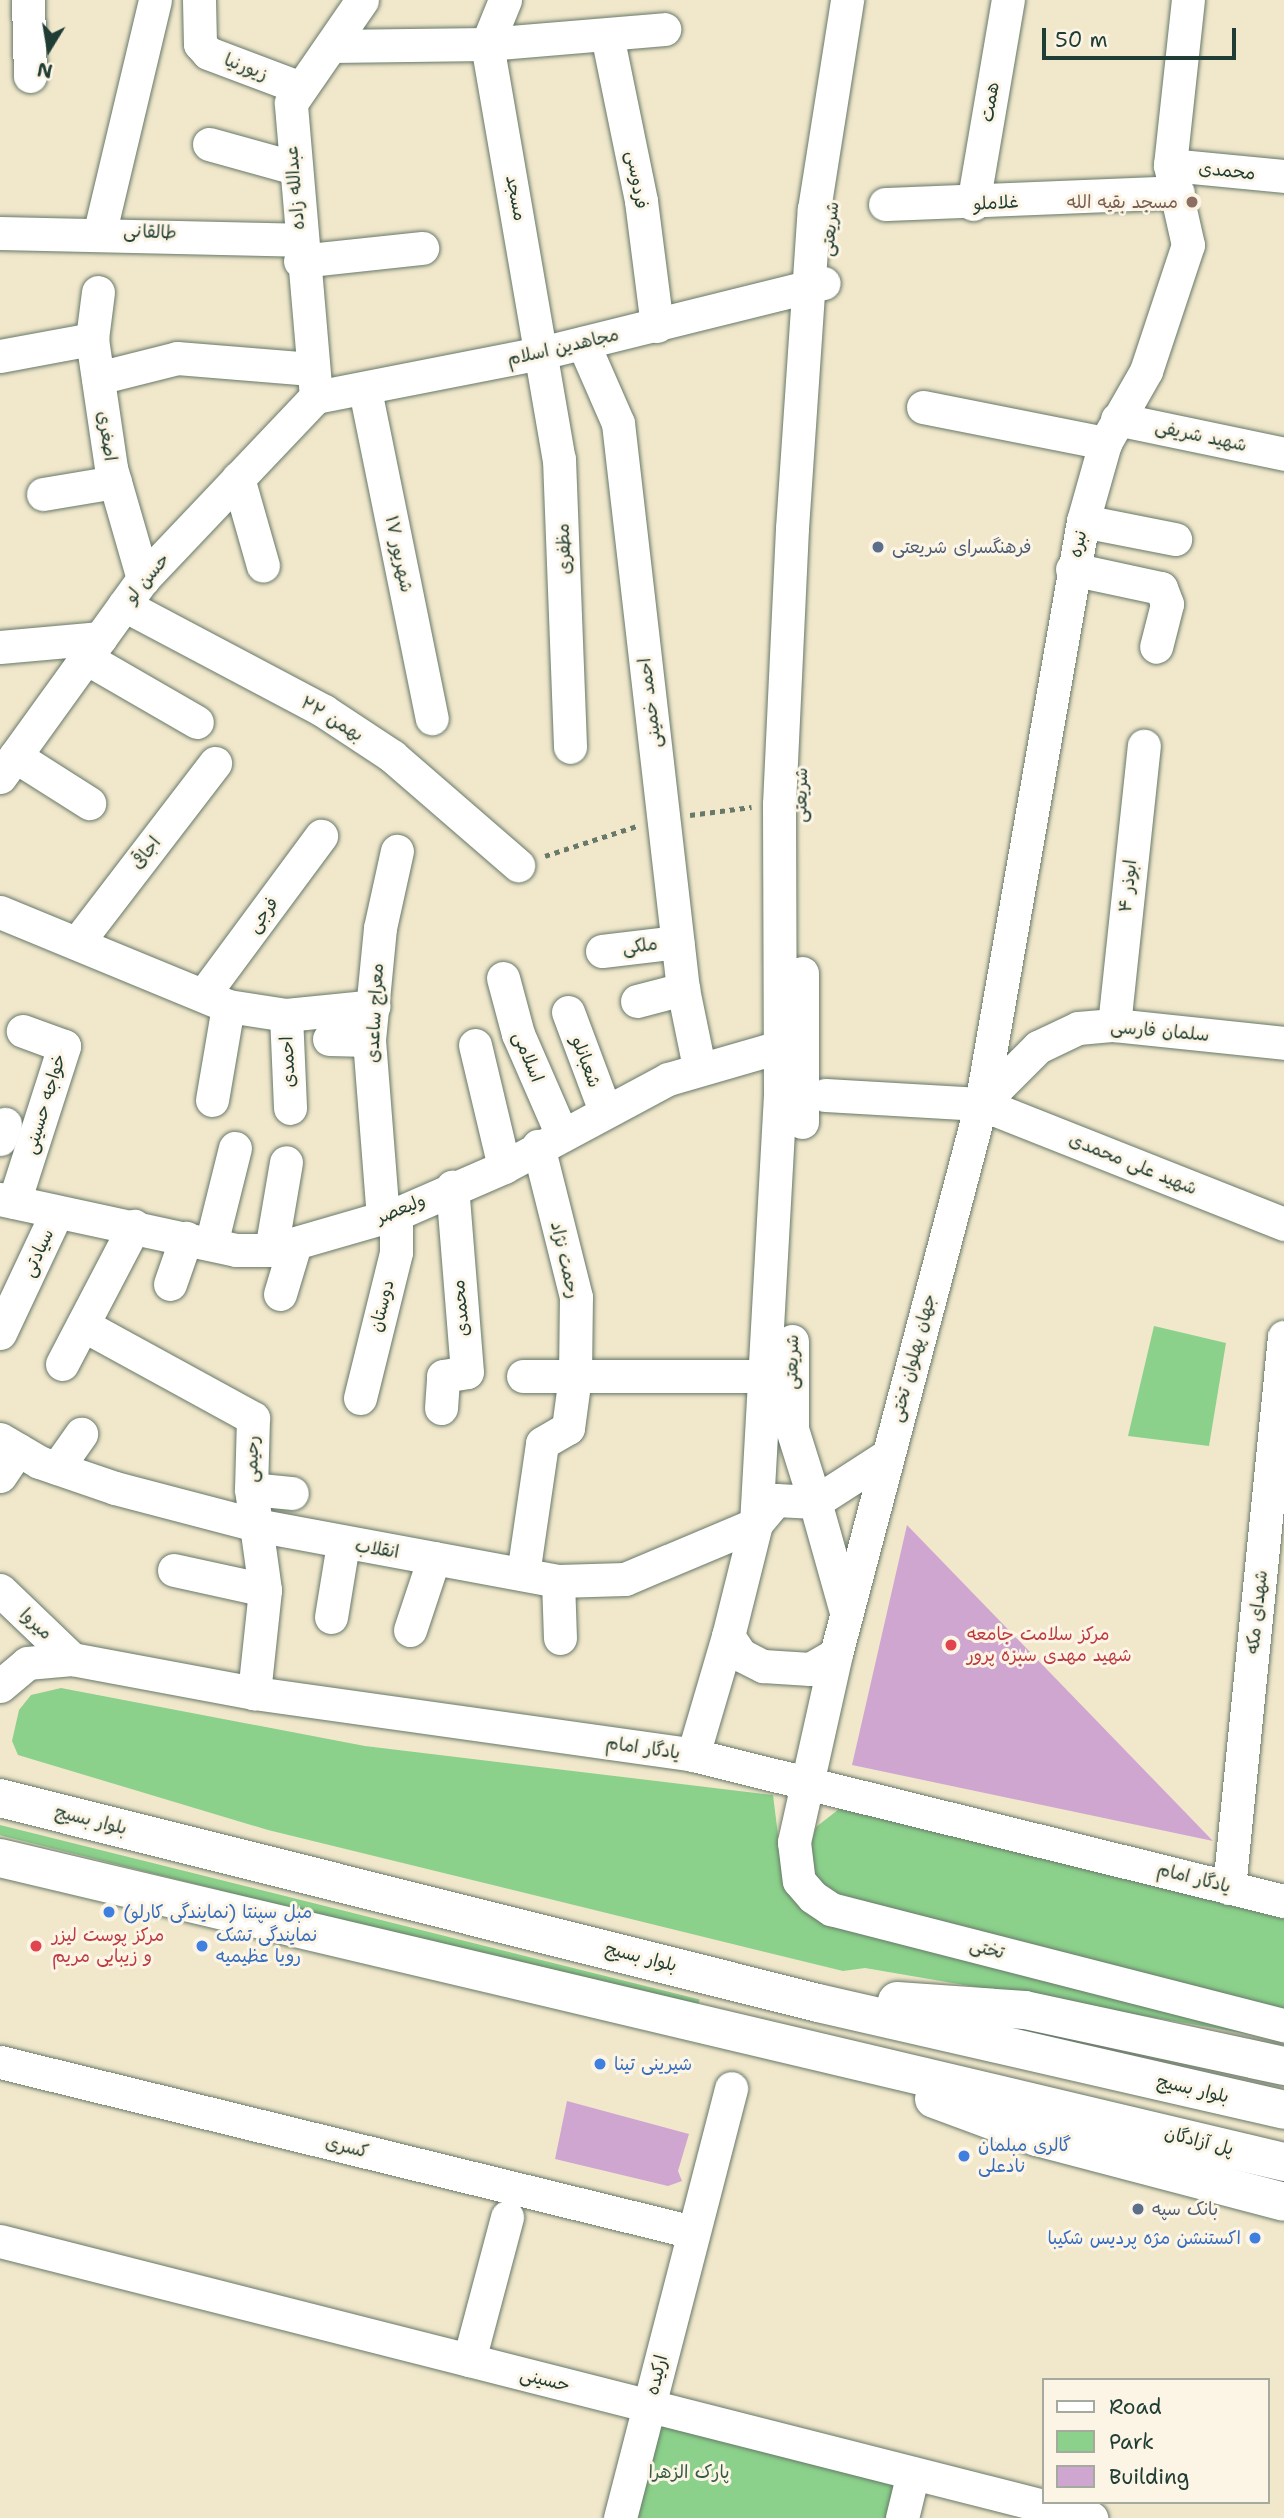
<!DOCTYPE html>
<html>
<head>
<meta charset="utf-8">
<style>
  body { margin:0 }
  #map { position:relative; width:1284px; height:2518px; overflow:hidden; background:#f1e8cc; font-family:"Shantell Sans","Playpen Sans Arabic",sans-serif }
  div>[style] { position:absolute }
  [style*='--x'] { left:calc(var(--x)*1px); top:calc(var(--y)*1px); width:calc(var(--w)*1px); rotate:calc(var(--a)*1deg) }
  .green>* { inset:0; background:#8bd18b; transform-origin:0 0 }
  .building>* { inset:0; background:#cfa6d0 }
  .path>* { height:4.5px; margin-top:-2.25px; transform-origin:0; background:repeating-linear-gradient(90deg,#687969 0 5px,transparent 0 10px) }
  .roads { filter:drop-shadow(0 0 2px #687969) drop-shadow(0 0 2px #687969) }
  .minor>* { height:33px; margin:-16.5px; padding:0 16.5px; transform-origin:16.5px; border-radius:16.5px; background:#fff }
  .major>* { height:38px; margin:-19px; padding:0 19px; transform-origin:19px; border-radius:19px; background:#fff }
  .dots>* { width:19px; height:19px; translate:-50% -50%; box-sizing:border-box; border:4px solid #fcf5e5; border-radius:50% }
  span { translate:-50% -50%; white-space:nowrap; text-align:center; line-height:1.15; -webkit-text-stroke:6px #fcf5e5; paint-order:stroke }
  .street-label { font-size:18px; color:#1f3d34 }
  .education-label { font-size:18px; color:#785e54 }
  .right { translate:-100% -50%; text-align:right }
  .service-label { font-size:18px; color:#4e5e75 }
  .left { translate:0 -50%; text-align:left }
  .health-label { font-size:18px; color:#be3a42 }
  .shop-label { font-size:18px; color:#366cbe }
  .park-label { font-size:18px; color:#355b45 }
  .legend { position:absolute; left:1042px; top:2378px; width:228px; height:126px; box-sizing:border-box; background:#fcf5e5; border:2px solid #a4ab9e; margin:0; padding:9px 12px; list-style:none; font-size:21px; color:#1f3d34 }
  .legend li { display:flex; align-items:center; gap:14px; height:35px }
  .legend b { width:35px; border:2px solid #a4ab9e }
  .north { position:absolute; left:14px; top:14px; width:70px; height:70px; -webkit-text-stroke:5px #fcf5e5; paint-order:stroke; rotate:191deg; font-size:19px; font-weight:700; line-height:28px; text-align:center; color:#1f3d34 }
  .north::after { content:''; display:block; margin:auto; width:24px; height:32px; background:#1f3d34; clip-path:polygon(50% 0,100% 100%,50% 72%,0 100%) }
  .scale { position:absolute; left:1042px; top:28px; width:194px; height:32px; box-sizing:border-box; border:4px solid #1f3d34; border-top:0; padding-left:9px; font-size:21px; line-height:24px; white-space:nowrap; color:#1f3d34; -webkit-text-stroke:5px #fcf5e5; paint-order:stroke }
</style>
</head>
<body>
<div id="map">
  <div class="green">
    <div style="clip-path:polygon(1154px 1326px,1226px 1343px,1209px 1446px,1128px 1436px)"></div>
    <div style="clip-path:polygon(61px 1688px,365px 1746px,773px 1795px,784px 1883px,1284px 2040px,865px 1968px,843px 1971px,268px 1830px,18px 1755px,12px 1741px,19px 1710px,31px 1695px)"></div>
    <div style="clip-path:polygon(843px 1806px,1284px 1919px,1284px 2010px,829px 1892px,817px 1883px,809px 1851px,816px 1827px)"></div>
    <div style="left:0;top:1825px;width:721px;height:10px;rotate:14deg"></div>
    <div style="clip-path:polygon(654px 2416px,899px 2478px,889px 2518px,629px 2518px)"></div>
  </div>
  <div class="building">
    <div style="clip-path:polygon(907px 1525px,1213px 1841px,852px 1765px)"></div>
    <div style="clip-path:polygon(567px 2101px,689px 2134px,678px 2171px,682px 2181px,668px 2186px,555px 2159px)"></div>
  </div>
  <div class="path">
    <div style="--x:690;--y:815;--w:62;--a:-7.5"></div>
    <div style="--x:545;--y:856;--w:97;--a:-18.1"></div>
  </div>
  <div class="roads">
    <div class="minor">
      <div style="--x:28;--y:0;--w:76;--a:88.5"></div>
      <div style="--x:199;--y:0;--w:44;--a:88.7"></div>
      <div style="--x:200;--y:44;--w:12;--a:48"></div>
      <div style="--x:208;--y:53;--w:96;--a:20.7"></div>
      <div style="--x:505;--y:0;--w:48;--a:112.2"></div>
      <div style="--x:487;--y:44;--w:421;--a:80.2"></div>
      <div style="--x:559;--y:459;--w:288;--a:87.8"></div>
      <div style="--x:607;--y:35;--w:169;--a:78.4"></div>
      <div style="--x:641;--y:201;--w:126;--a:82.7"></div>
      <div style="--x:331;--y:46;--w:156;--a:-0.7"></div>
      <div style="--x:487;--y:44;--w:178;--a:-4.8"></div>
      <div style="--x:209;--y:144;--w:86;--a:15.5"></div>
      <div style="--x:1170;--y:165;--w:115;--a:5.5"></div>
      <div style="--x:885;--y:204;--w:293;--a:-2.3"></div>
      <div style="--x:973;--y:204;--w:207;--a:-80.3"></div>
      <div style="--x:100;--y:231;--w:237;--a:-76.6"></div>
      <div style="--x:0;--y:233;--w:299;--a:1.3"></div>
      <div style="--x:300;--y:261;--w:123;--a:-6.1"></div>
      <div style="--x:98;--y:292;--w:47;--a:97.3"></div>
      <div style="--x:92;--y:339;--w:130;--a:81.6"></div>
      <div style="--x:111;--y:468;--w:116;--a:73.9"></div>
      <div style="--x:583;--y:343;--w:87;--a:66.4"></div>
      <div style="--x:618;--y:423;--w:570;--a:83.45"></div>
      <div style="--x:683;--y:989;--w:80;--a:78.4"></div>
      <div style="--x:0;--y:356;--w:94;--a:-10.5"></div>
      <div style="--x:98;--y:378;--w:81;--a:-14.2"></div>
      <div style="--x:177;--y:358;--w:135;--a:4.7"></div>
      <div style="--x:365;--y:390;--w:335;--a:78.5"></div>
      <div style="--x:316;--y:397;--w:233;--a:-11.1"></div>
      <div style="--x:545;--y:352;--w:287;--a:-13.9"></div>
      <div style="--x:316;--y:397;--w:295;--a:-94.9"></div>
      <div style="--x:291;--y:103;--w:125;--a:-55.4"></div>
      <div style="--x:923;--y:407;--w:186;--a:11.2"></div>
      <div style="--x:1117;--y:419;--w:171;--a:11.8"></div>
      <div style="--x:238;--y:478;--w:91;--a:74.1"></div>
      <div style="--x:43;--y:494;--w:73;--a:-9.5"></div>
      <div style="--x:1083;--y:521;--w:94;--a:11.1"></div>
      <div style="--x:1072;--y:569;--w:91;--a:12.1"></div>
      <div style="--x:1161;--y:588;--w:17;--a:69"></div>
      <div style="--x:1167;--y:604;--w:44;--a:104.3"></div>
      <div style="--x:124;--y:605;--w:226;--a:27.9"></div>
      <div style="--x:324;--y:711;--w:82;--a:33.5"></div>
      <div style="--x:392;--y:756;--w:167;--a:40.9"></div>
      <div style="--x:0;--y:647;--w:101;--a:-5.1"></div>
      <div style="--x:86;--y:658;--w:128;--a:30"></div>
      <div style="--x:15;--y:756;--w:88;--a:32.4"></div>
      <div style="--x:0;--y:777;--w:244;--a:-54.2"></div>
      <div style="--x:143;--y:579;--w:251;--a:-46.5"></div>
      <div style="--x:0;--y:912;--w:247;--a:22.4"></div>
      <div style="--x:228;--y:1006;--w:59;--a:8.8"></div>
      <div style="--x:286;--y:1015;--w:88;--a:-5.8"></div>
      <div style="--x:77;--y:943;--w:227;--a:-52.5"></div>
      <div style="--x:602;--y:951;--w:76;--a:-6.8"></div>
      <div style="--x:503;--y:978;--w:58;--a:75"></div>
      <div style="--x:518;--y:1034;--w:108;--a:66.5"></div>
      <div style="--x:204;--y:994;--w:197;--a:-53.5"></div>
      <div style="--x:637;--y:1001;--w:48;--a:-14.6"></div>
      <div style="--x:568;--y:1012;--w:106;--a:69.5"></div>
      <div style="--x:286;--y:1015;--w:93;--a:87.5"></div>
      <div style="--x:1114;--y:1025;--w:281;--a:-83.9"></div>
      <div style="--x:329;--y:1039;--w:40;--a:1.4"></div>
      <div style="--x:475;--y:1045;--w:125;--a:76.6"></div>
      <div style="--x:825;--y:1095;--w:156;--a:3.3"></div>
      <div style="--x:981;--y:1104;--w:326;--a:21.6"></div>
      <div style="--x:212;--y:1100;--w:95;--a:-80.3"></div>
      <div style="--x:981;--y:1104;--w:81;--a:-45"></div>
      <div style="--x:1038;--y:1047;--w:44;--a:-25.4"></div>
      <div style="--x:1078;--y:1028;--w:36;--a:-5"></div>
      <div style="--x:1114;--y:1025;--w:171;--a:6"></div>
      <div style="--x:802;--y:1122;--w:149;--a:-90"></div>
      <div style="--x:0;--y:1139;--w:16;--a:-72"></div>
      <div style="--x:0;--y:1199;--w:241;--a:12.2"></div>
      <div style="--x:236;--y:1250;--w:35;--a:0"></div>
      <div style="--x:271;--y:1250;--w:130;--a:-16.1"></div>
      <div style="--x:396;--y:1214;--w:118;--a:-23.5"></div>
      <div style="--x:504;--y:1167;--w:186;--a:-28.2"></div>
      <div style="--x:668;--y:1079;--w:116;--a:-16.1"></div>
      <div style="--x:14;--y:1202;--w:164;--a:-72.2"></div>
      <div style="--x:64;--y:1046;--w:44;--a:-159.9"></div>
      <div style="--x:383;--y:1218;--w:179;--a:-94.5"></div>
      <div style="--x:369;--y:1040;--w:113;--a:-84.4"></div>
      <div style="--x:380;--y:928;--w:79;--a:-77.6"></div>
      <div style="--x:211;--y:1244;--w:99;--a:-76"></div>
      <div style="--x:271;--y:1250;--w:89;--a:-80.3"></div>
      <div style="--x:170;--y:1284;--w:49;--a:-70.8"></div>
      <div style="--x:280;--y:1294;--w:52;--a:-73.3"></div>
      <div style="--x:83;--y:1325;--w:194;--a:28.7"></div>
      <div style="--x:253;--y:1418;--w:71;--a:91.6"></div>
      <div style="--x:251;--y:1489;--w:102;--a:82.1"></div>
      <div style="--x:265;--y:1590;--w:104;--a:96.1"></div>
      <div style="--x:0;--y:1333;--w:134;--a:-64.8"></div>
      <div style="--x:792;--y:1341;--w:88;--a:90"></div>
      <div style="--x:792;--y:1429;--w:77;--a:72.5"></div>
      <div style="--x:815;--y:1502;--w:87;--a:-32.8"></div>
      <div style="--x:62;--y:1364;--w:156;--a:-62.4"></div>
      <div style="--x:523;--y:1376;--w:245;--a:0"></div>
      <div style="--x:360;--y:1398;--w:150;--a:-76.1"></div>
      <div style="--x:396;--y:1252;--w:38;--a:-90"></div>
      <div style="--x:441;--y:1408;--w:32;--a:-86"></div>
      <div style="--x:443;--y:1376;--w:24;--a:-9"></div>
      <div style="--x:467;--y:1372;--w:186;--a:-94.6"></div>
      <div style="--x:0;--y:1439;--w:45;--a:30.5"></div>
      <div style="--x:39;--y:1462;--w:80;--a:18.9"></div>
      <div style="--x:115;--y:1488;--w:146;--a:14.7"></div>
      <div style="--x:256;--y:1525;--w:307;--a:10.5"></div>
      <div style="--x:558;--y:1581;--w:67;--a:-1.7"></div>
      <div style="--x:625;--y:1579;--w:142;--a:-22.8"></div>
      <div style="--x:756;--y:1524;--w:431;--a:-86.8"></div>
      <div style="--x:780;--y:1094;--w:290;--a:-90.2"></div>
      <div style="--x:779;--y:804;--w:276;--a:-87.3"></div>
      <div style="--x:792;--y:528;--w:320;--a:-86.1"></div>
      <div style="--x:814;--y:209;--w:212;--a:-81"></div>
      <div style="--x:57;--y:1468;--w:42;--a:-54.8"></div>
      <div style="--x:0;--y:1476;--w:32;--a:-56"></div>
      <div style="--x:251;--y:1489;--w:41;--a:5.6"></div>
      <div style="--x:174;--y:1570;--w:93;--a:12.4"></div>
      <div style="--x:523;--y:1574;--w:132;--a:-81.7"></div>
      <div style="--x:542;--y:1443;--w:30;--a:-30"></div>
      <div style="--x:568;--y:1428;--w:52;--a:-82.3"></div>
      <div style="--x:575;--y:1376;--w:79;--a:-89.3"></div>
      <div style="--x:576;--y:1297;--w:156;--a:-104.1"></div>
      <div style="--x:558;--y:1581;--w:57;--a:88"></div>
      <div style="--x:0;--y:1590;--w:100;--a:43.8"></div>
      <div style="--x:846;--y:1612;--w:114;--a:-105.7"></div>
      <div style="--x:815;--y:1502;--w:39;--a:-177"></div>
      <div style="--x:776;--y:1500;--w:31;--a:130"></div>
      <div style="--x:756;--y:1524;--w:115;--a:104"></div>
      <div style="--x:728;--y:1636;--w:23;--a:56"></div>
      <div style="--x:741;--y:1655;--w:25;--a:27"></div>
      <div style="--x:763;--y:1666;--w:47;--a:3.7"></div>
      <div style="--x:810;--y:1669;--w:30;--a:-30"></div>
      <div style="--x:836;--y:1654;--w:569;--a:-75.23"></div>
      <div style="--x:981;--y:1104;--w:592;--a:-80.08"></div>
      <div style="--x:1083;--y:521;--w:81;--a:-74.2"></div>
      <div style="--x:1105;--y:443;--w:83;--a:-60.3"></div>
      <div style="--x:1146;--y:371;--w:133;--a:-71.6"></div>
      <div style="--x:1188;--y:245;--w:82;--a:-102.7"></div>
      <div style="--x:1170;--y:165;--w:166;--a:-83.8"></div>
      <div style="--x:331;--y:1617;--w:74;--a:-80.7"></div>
      <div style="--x:410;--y:1630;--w:76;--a:-71.6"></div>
      <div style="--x:836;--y:1654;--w:193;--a:102.6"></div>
      <div style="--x:794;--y:1842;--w:39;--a:83"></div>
      <div style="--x:799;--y:1881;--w:21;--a:49"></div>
      <div style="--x:813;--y:1897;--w:22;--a:34"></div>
      <div style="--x:831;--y:1909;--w:468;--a:14.4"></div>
      <div style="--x:0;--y:1686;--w:35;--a:-40"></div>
      <div style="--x:27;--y:1663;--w:45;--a:-5.1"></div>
      <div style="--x:72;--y:1659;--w:185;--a:10.6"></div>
      <div style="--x:254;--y:1693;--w:443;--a:8"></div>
      <div style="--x:693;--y:1755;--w:609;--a:13.88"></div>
      <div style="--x:693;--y:1755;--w:124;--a:-73.6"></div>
      <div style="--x:1229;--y:1888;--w:554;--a:-84.3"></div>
      <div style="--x:0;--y:2062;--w:714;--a:13.78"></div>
      <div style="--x:0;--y:2241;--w:1126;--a:14.25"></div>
      <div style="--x:469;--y:2360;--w:148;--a:-75.1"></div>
      <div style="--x:620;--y:2518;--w:444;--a:-75.5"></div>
      <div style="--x:902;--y:2518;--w:46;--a:-76.3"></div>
    </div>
    <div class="major">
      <div style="--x:0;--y:1798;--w:843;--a:14.07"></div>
      <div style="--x:818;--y:2003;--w:478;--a:12.9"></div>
      <div style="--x:0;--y:1858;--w:1319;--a:13.32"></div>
      <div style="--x:897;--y:2001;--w:128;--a:4"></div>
      <div style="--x:1025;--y:2010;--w:265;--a:12.2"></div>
      <div style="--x:934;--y:2099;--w:110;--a:20.3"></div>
      <div style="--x:1037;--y:2137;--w:255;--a:14.7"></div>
    </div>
  </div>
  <div class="dots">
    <div style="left:1192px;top:202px;background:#8d6e63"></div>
    <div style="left:878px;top:547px;background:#5c6f8a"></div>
    <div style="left:951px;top:1645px;background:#e0444e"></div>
    <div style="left:109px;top:1912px;background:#3f7fe0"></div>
    <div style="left:36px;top:1946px;background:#e0444e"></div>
    <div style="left:202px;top:1946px;background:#3f7fe0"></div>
    <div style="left:600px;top:2064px;background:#3f7fe0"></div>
    <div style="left:964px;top:2156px;background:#3f7fe0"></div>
    <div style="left:1138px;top:2209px;background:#5c6f8a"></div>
    <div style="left:1255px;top:2238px;background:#3f7fe0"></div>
  </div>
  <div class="street-label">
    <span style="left:246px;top:67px;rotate:21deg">زیورنیا</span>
    <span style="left:990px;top:102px;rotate:-81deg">همت</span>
    <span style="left:1227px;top:171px;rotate:6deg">محمدی</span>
    <span style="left:637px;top:180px;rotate:81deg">فردوسی</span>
    <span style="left:295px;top:188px;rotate:-95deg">عبدالله زاده</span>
    <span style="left:516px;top:198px;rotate:79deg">مسجد</span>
    <span style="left:996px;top:203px;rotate:-3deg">غلاملو</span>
    <span style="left:830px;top:229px;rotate:-84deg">شریعتی</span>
    <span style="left:150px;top:232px;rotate:2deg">طالقانی</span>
    <span style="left:563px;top:347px;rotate:-13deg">مجاهدین اسلام</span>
    <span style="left:107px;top:436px;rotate:82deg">اصغری</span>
    <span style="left:1201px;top:436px;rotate:12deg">شهید شریفی</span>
    <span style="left:1078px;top:544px;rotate:-77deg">نبره</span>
    <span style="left:564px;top:549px;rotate:-92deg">مظفری</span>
    <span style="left:399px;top:554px;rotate:78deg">۱۷ شهریور</span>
    <span style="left:147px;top:578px;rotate:-50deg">حسن لو</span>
    <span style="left:650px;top:703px;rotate:-97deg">احمد خمینی</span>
    <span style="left:332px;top:719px;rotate:31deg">۲۲ بهمن</span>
    <span style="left:801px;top:795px;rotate:-89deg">شریعتی</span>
    <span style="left:146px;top:853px;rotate:-52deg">اجاقی</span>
    <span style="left:1128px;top:886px;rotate:-84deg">ابوذر ۴</span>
    <span style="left:263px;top:915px;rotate:-54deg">فرجی</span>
    <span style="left:640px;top:946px;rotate:-7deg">ملکی</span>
    <span style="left:375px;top:1013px;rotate:-87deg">معراج ساعدی</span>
    <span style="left:1160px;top:1031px;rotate:5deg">سلمان فارسی</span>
    <span style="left:528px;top:1057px;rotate:68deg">اسلامی</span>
    <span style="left:288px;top:1062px;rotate:-93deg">احمدی</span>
    <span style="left:586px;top:1062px;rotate:70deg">شعبانلو</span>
    <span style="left:45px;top:1104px;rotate:-73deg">خواجه حسینی</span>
    <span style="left:1133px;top:1164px;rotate:22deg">شهید علی محمدی</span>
    <span style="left:401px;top:1209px;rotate:-22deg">ولیعصر</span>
    <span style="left:38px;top:1253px;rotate:-65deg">سیادتی</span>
    <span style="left:565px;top:1260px;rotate:77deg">رحمت نژاد</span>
    <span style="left:382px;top:1306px;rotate:-76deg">دوستان</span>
    <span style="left:461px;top:1308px;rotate:-95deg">محمدی</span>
    <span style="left:913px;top:1358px;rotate:-75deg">جهان پهلوان تختی</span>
    <span style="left:792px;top:1362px;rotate:-89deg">شریعتی</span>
    <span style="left:252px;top:1459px;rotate:-89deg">رحیمی</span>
    <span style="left:377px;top:1549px;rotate:9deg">انقلاب</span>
    <span style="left:1257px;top:1612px;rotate:-84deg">شهدای مکه</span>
    <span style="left:36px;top:1624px;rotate:43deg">میروا</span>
    <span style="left:643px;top:1748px;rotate:8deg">یادگار امام</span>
    <span style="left:91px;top:1820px;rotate:14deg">بلوار بسیج</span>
    <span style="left:1194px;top:1878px;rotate:14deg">یادگار امام</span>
    <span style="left:987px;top:1949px;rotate:14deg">تختی</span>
    <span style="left:641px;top:1957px;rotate:14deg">بلوار بسیج</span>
    <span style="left:1193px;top:2089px;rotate:13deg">بلوار بسیج</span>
    <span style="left:1199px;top:2141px;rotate:14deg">پل آزادگان</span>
    <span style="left:347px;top:2147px;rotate:14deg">کسری</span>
    <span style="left:657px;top:2375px;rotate:-76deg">ارکیده</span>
    <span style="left:545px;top:2380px;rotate:14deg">حسینی</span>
  </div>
  <div class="education-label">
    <span class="right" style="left:1178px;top:202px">مسجد بقیه الله</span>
  </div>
  <div class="service-label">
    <span class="left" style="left:892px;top:547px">فرهنگسرای شریعتی</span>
    <span class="left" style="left:1152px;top:2209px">بانک سپه</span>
  </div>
  <div class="health-label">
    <span class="left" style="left:967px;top:1645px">مرکز سلامت جامعه<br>شهید مهدی سبزه پرور</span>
    <span class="left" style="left:52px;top:1946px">مرکز پوست لیزر<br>و زیبایی مریم</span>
  </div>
  <div class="shop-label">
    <span class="left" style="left:123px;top:1912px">مبل سپنتا (نمایندگی کارلو)</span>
    <span class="left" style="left:216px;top:1946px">نمایندگی تشک<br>رویا عظیمیه</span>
    <span class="left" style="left:614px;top:2064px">شیرینی تینا</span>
    <span class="left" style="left:978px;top:2156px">گالری مبلمان<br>نادعلی</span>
    <span class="right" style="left:1241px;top:2238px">اکستنشن مژه پردیس شکیبا</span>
  </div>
  <div class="park-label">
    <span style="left:689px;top:2472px">پارک الزهرا</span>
  </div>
  <ul class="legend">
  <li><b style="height:9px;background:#fff"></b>Road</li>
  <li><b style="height:19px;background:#8bd18b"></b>Park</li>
  <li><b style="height:19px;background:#cfa6d0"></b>Building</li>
  </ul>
  <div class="north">N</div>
  <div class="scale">50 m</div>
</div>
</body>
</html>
